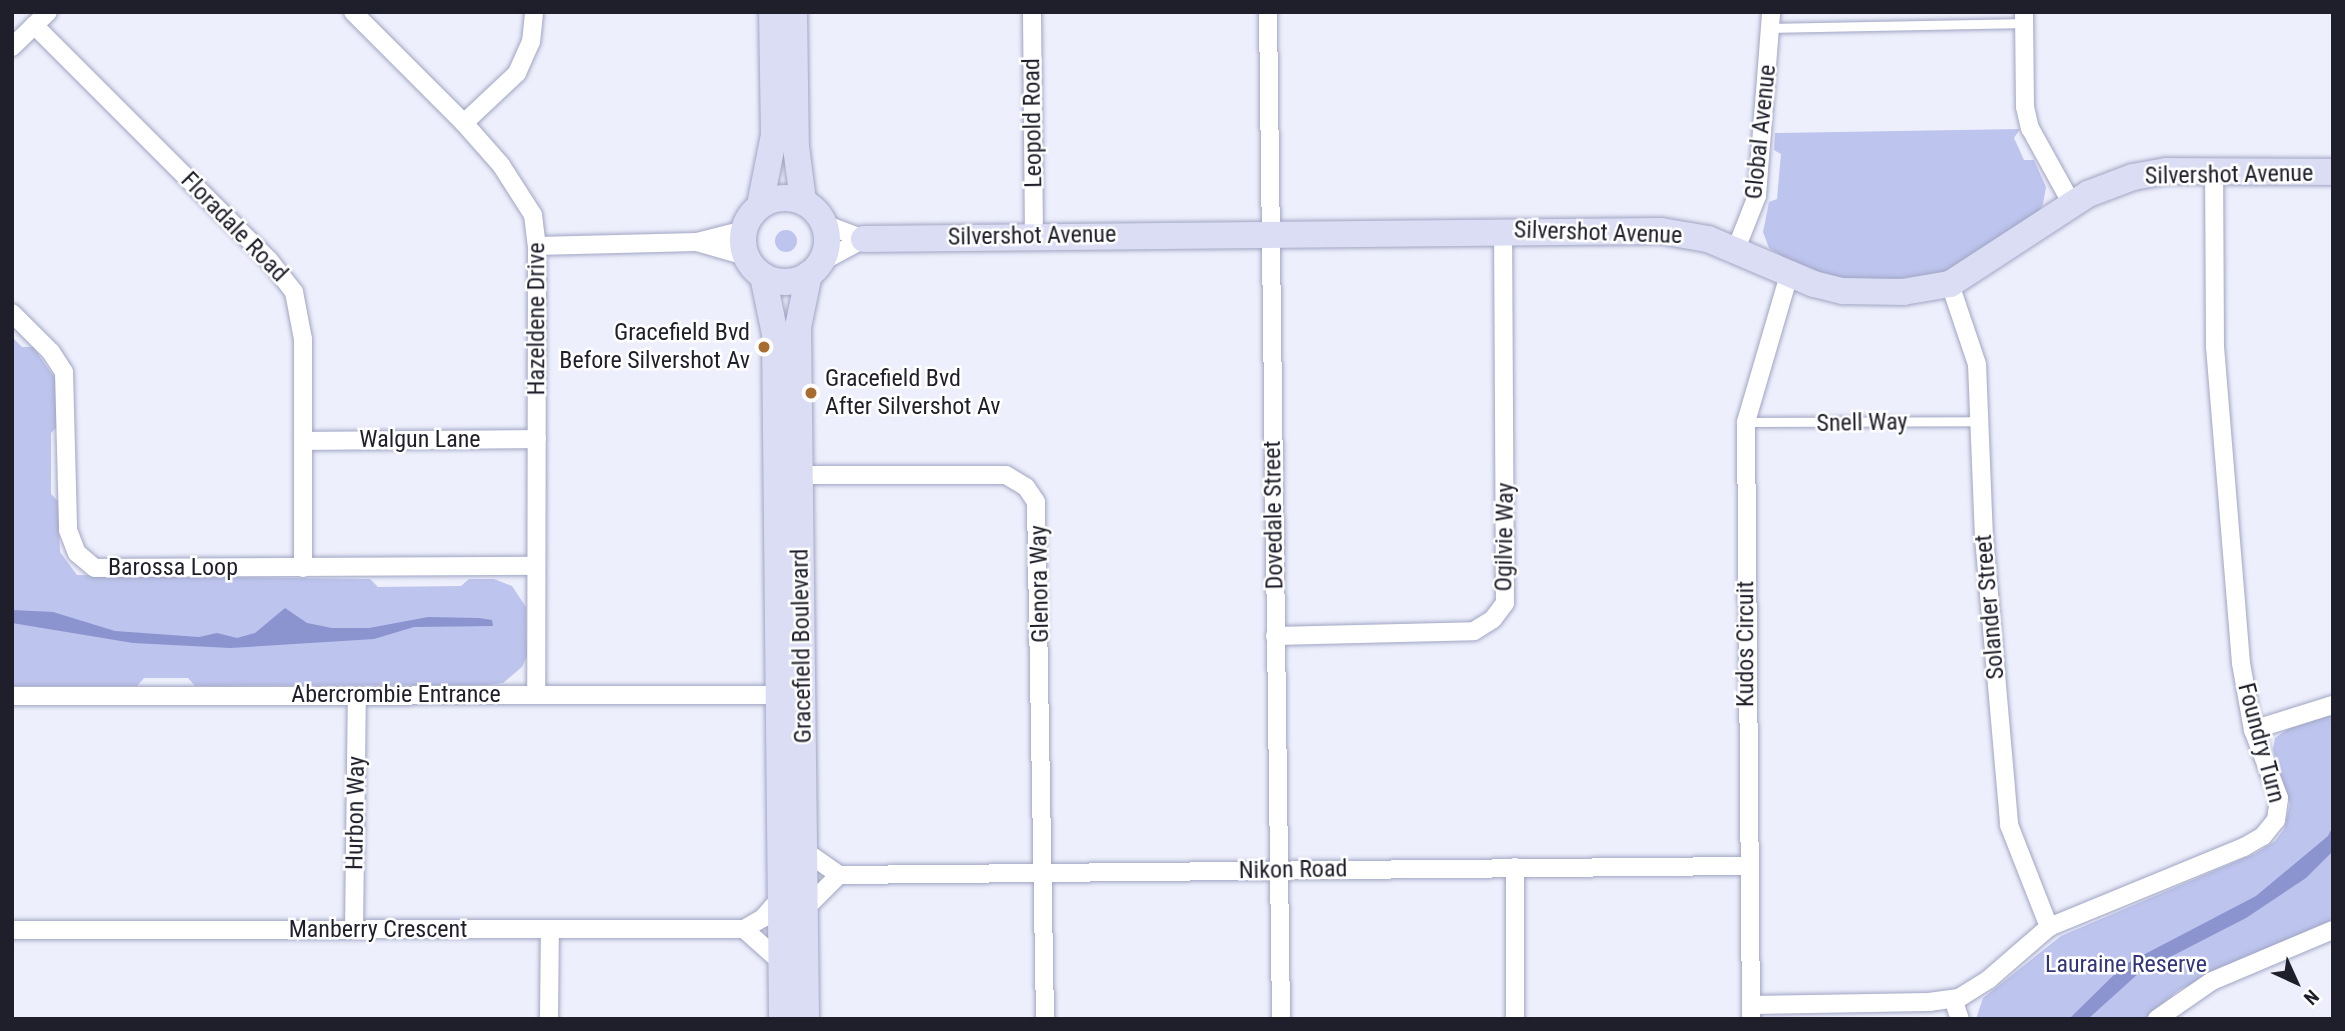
<!DOCTYPE html>
<html>
<head>
<meta charset="utf-8">
<style>
  body { margin:0 }
  #map { position:relative; width:2345px; height:1031px; overflow:hidden; background:#edeffc; font-family:"Roboto Condensed",sans-serif }
  div>[style] { position:absolute }
  [style*='--x'] { left:calc(var(--x)*1px); top:calc(var(--y)*1px); width:calc(var(--w)*1px); rotate:calc(var(--a)*1deg) }
  .green>* { inset:0; background:#bdc4ed }
  .round { border-radius:50% }
  .water>* { inset:0; background:#8b94ce }
  .roads { filter:drop-shadow(0 0 2px #a0a5c2) drop-shadow(0 0 2px #a0a5c2) }
  .lane>* { height:9px; margin:-4.5px; padding:0 4.5px; transform-origin:4.5px; border-radius:4.5px; background:#fff }
  .street>* { height:18px; margin:-9px; padding:0 9px; transform-origin:9px; border-radius:9px; background:#fff }
  .secondary>* { height:26px; margin:-13px; padding:0 13px; transform-origin:13px; border-radius:13px; background:#daddf3 }
  .secondary>.ring { margin:-13px; padding:0; box-sizing:content-box; background:none; border:26px solid #daddf3; border-radius:50% }
  .dots>* { width:19px; height:19px; translate:-50% -50%; box-sizing:border-box; border:4px solid #fff; border-radius:50% }
  span { translate:-50% -50%; white-space:nowrap; text-align:center; line-height:1.15; -webkit-text-stroke:5px #fff; paint-order:stroke }
  .street-label { font-size:24px; color:#1e1f2a }
  .poi-label { font-size:24px; color:#1e1f2a }
  .right { translate:-100% -50%; text-align:right }
  .left { translate:0 -50%; text-align:left }
  .park-label { font-size:24px; color:#32357a }
  .frame { position:absolute; inset:0; border:14px solid #1e1f2a; pointer-events:none }
  .north { position:absolute; left:2261px; top:947px; width:70px; height:70px; -webkit-text-stroke:5px #fff; paint-order:stroke; rotate:135deg; font-size:19px; font-weight:700; line-height:28px; text-align:center; color:#1e1f2a }
  .north::after { content:''; display:block; margin:auto; width:24px; height:32px; background:#1e1f2a; clip-path:polygon(50% 0,100% 100%,50% 72%,0 100%) }
</style>
</head>
<body>
<div id="map">
  <div class="green">
    <div style="clip-path:polygon(2020px 129px,2014px 138px,2024px 160px,2034px 160px,2046px 187px,2043px 204px,2038px 213px,1947px 272px,1874px 282px,1811px 274px,1769px 248px,1763px 232px,1769px 202px,1777px 199px,1781px 154px,1774px 150px,1775px 133px)"></div>
    <div class="round" style="left:775px;top:230px;width:22px;height:22px"></div>
    <div style="clip-path:polygon(12px 337px,22px 347px,33px 347px,57px 381px,58px 426px,51px 433px,51px 494px,58px 501px,60px 552px,77px 575px,370px 579px,378px 587px,461px 586px,469px 579px,494px 579px,512px 586px,526px 607px,527px 656px,522px 667px,503px 683px,487px 685px,195px 686px,188px 678px,144px 678px,137px 686px,12px 686px)"></div>
    <div style="clip-path:polygon(2333px 714px,2333px 922px,2179px 990px,2144px 1019px,1976px 1019px,1983px 998px,2061px 936px,2256px 853px,2275px 841px,2284px 829px,2290px 804px,2273px 749px,2275px 738px,2288px 729px)"></div>
  </div>
  <div class="water">
    <div style="clip-path:polygon(285px 608px,307px 623px,332px 628px,369px 628px,428px 617px,479px 618px,492px 620px,493px 626px,414px 627px,374px 639px,230px 648px,133px 643px,12px 623px,12px 610px,53px 612px,115px 631px,199px 637px,217px 633px,237px 638px,255px 633px)"></div>
    <div style="clip-path:polygon(2333px 826px,2333px 851px,2306px 878px,2246px 918px,2139px 973px,2088px 1019px,2069px 1019px,2124px 965px,2256px 896px,2328px 836px)"></div>
  </div>
  <div class="roads">
    <div class="lane">
      <div style="--x:1771;--y:28;--w:253;--a:-1.1"></div>
      <div style="--x:1746;--y:422;--w:233;--a:-0.2"></div>
    </div>
    <div class="street">
      <div style="--x:353;--y:12;--w:157;--a:45"></div>
      <div style="--x:464;--y:123;--w:56;--a:48.6"></div>
      <div style="--x:501;--y:165;--w:59;--a:57.4"></div>
      <div style="--x:533;--y:215;--w:31;--a:83"></div>
      <div style="--x:537;--y:246;--w:449;--a:90.1"></div>
      <div style="--x:1032;--y:12;--w:222;--a:89.5"></div>
      <div style="--x:1268;--y:12;--w:1007;--a:89.26"></div>
      <div style="--x:2024;--y:12;--w:95;--a:89.4"></div>
      <div style="--x:2025;--y:107;--w:22;--a:77"></div>
      <div style="--x:2030;--y:128;--w:87;--a:61.1"></div>
      <div style="--x:34;--y:25;--w:332;--a:45"></div>
      <div style="--x:269;--y:260;--w:41;--a:52"></div>
      <div style="--x:294;--y:292;--w:48;--a:79.2"></div>
      <div style="--x:303;--y:339;--w:229;--a:90"></div>
      <div style="--x:12;--y:47;--w:50;--a:-44.2"></div>
      <div style="--x:464;--y:123;--w:73;--a:-43.3"></div>
      <div style="--x:517;--y:73;--w:34;--a:-66"></div>
      <div style="--x:531;--y:42;--w:30;--a:-84"></div>
      <div style="--x:824;--y:224;--w:43;--a:20.6"></div>
      <div style="--x:697;--y:242;--w:51;--a:15.9"></div>
      <div style="--x:537;--y:246;--w:160;--a:-1.4"></div>
      <div style="--x:697;--y:242;--w:49;--a:-14.3"></div>
      <div style="--x:1736;--y:249;--w:57;--a:-68.4"></div>
      <div style="--x:1757;--y:196;--w:185;--a:-85.6"></div>
      <div style="--x:821;--y:262;--w:49;--a:-28.1"></div>
      <div style="--x:1950;--y:284;--w:84;--a:71.4"></div>
      <div style="--x:1977;--y:364;--w:173;--a:87.7"></div>
      <div style="--x:1984;--y:537;--w:289;--a:85"></div>
      <div style="--x:2009;--y:825;--w:110;--a:68.6"></div>
      <div style="--x:12;--y:313;--w:55;--a:45"></div>
      <div style="--x:51;--y:352;--w:24;--a:57"></div>
      <div style="--x:64;--y:372;--w:158;--a:88.5"></div>
      <div style="--x:68;--y:530;--w:25;--a:69"></div>
      <div style="--x:77;--y:553;--w:23;--a:40"></div>
      <div style="--x:95;--y:568;--w:441;--a:-0.3"></div>
      <div style="--x:303;--y:441;--w:234;--a:-0.5"></div>
      <div style="--x:800;--y:475;--w:206;--a:0"></div>
      <div style="--x:1006;--y:475;--w:23;--a:31"></div>
      <div style="--x:1026;--y:487;--w:18;--a:56"></div>
      <div style="--x:1036;--y:502;--w:517;--a:89"></div>
      <div style="--x:1275;--y:636;--w:199;--a:-1.4"></div>
      <div style="--x:1474;--y:631;--w:22;--a:-32"></div>
      <div style="--x:1493;--y:619;--w:20;--a:-53"></div>
      <div style="--x:1505;--y:603;--w:372;--a:-90.3"></div>
      <div style="--x:12;--y:696;--w:769;--a:-0.07"></div>
      <div style="--x:2253;--y:730;--w:84;--a:-17.4"></div>
      <div style="--x:805;--y:851;--w:42;--a:35.2"></div>
      <div style="--x:839;--y:875;--w:47;--a:135"></div>
      <div style="--x:839;--y:875;--w:908;--a:-0.57"></div>
      <div style="--x:744;--y:929;--w:50;--a:41.7"></div>
      <div style="--x:12;--y:930;--w:732;--a:-0.08"></div>
      <div style="--x:744;--y:929;--w:22;--a:-30"></div>
      <div style="--x:763;--y:918;--w:29;--a:-49"></div>
      <div style="--x:354;--y:930;--w:234;--a:-89.3"></div>
      <div style="--x:1953;--y:999;--w:21;--a:71"></div>
      <div style="--x:1751;--y:1005;--w:178;--a:-1"></div>
      <div style="--x:1929;--y:1002;--w:30;--a:-8"></div>
      <div style="--x:1959;--y:998;--w:36;--a:-32"></div>
      <div style="--x:1989;--y:979;--w:79;--a:-40.9"></div>
      <div style="--x:2049;--y:927;--w:211;--a:-22.3"></div>
      <div style="--x:2244;--y:847;--w:22;--a:-30"></div>
      <div style="--x:2263;--y:836;--w:21;--a:-51"></div>
      <div style="--x:2276;--y:820;--w:22;--a:-82"></div>
      <div style="--x:2279;--y:798;--w:73;--a:-110.9"></div>
      <div style="--x:2253;--y:730;--w:68;--a:-100.2"></div>
      <div style="--x:2241;--y:663;--w:317;--a:-94.7"></div>
      <div style="--x:2215;--y:347;--w:174;--a:-90.3"></div>
      <div style="--x:549;--y:1019;--w:90;--a:-89.4"></div>
      <div style="--x:1515;--y:1019;--w:152;--a:-90"></div>
      <div style="--x:1751;--y:1019;--w:597;--a:-90.48"></div>
      <div style="--x:1746;--y:422;--w:153;--a:-73.7"></div>
      <div style="--x:2157;--y:1019;--w:67;--a:-34.6"></div>
      <div style="--x:2212;--y:981;--w:131;--a:-22.9"></div>
    </div>
    <div class="secondary">
      <div style="--x:794;--y:12;--w:135;--a:89.2"></div>
      <div style="--x:796;--y:147;--w:54;--a:82.6"></div>
      <div class="ring" style="left:743px;top:198px;width:58px;height:58px"></div>
      <div style="--x:760;--y:205;--w:71;--a:-78.7"></div>
      <div style="--x:774;--y:135;--w:123;--a:-90.9"></div>
      <div style="--x:864;--y:239;--w:797;--a:-0.58"></div>
      <div style="--x:1661;--y:231;--w:48;--a:9.7"></div>
      <div style="--x:1708;--y:239;--w:115;--a:23"></div>
      <div style="--x:1814;--y:284;--w:30;--a:14"></div>
      <div style="--x:1843;--y:291;--w:60;--a:1"></div>
      <div style="--x:1903;--y:292;--w:48;--a:-9.7"></div>
      <div style="--x:1950;--y:284;--w:165;--a:-33.1"></div>
      <div style="--x:2088;--y:194;--w:48;--a:-20.7"></div>
      <div style="--x:2133;--y:177;--w:35;--a:-10"></div>
      <div style="--x:2167;--y:171;--w:166;--a:0.3"></div>
      <div style="--x:763;--y:276;--w:59;--a:78.3"></div>
      <div style="--x:775;--y:334;--w:685;--a:89.41"></div>
      <div style="--x:806;--y:1019;--w:692;--a:-90.66"></div>
      <div style="--x:798;--y:327;--w:54;--a:-78.3"></div>
    </div>
  </div>
  <div class="dots">
    <div style="left:764px;top:347px;background:#a86d2e"></div>
    <div style="left:811px;top:393px;background:#a86d2e"></div>
  </div>
  <div class="street-label">
    <span style="left:1033px;top:123px;rotate:-91deg">Leopold Road</span>
    <span style="left:1761px;top:132px;rotate:-84deg">Global Avenue</span>
    <span style="left:2229px;top:175px;rotate:-1deg">Silvershot Avenue</span>
    <span style="left:234px;top:227px;rotate:46deg">Floradale Road</span>
    <span style="left:1598px;top:233px;rotate:2deg">Silvershot Avenue</span>
    <span style="left:1032px;top:236px;rotate:-1deg">Silvershot Avenue</span>
    <span style="left:537px;top:319px;rotate:-90deg">Hazeldene Drive</span>
    <span style="left:1862px;top:423px;rotate:-1deg">Snell Way</span>
    <span style="left:420px;top:440px">Walgun Lane</span>
    <span style="left:1274px;top:515px;rotate:-91deg">Dovedale Street</span>
    <span style="left:1505px;top:537px;rotate:-89deg">Ogilvie Way</span>
    <span style="left:173px;top:568px">Barossa Loop</span>
    <span style="left:1040px;top:584px;rotate:-91deg">Glenora Way</span>
    <span style="left:1990px;top:607px;rotate:-95deg">Solander Street</span>
    <span style="left:1746px;top:644px;rotate:-90deg">Kudos Circuit</span>
    <span style="left:802px;top:646px;rotate:-91deg">Gracefield Boulevard</span>
    <span style="left:396px;top:695px">Abercrombie Entrance</span>
    <span style="left:2261px;top:743px;rotate:75deg">Foundry Turn</span>
    <span style="left:356px;top:813px;rotate:-89deg">Hurbon Way</span>
    <span style="left:1293px;top:870px;rotate:-1deg">Nikon Road</span>
    <span style="left:378px;top:930px">Manberry Crescent</span>
  </div>
  <div class="poi-label">
    <span class="right" style="left:750px;top:347px">Gracefield Bvd<br>Before Silvershot Av</span>
    <span class="left" style="left:825px;top:393px">Gracefield Bvd<br>After Silvershot Av</span>
  </div>
  <div class="park-label">
    <span style="left:2126px;top:965px">Lauraine Reserve</span>
  </div>
  <div class="frame"></div>
  <div class="north">N</div>
</div>
</body>
</html>
